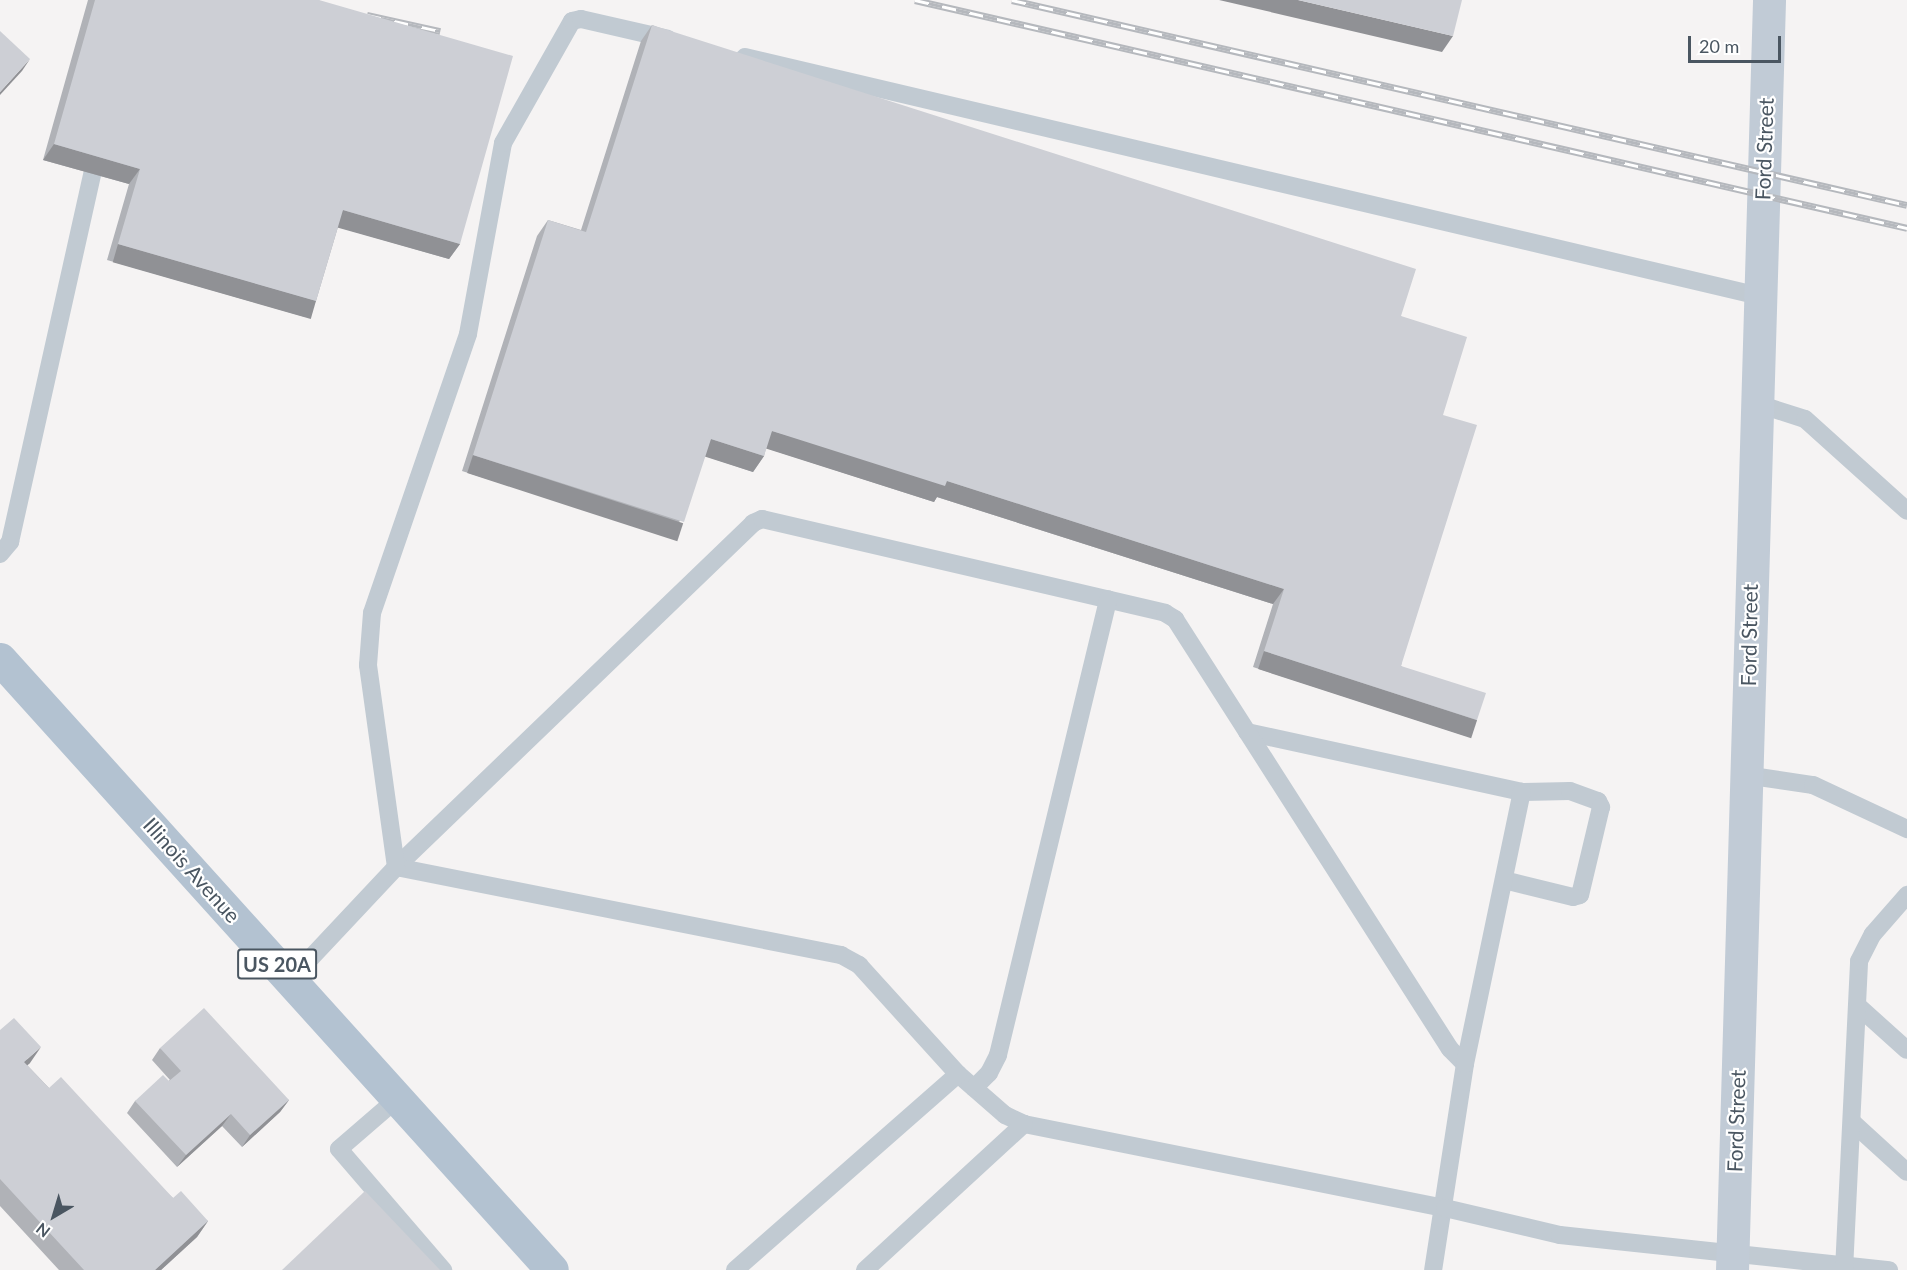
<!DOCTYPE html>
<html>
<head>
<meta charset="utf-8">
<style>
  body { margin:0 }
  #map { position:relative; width:1907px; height:1270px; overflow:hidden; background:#f5f3f3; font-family:Lato,sans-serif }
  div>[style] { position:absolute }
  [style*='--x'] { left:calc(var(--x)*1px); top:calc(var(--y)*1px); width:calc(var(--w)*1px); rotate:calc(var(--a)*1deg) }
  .service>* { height:18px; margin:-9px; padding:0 9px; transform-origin:9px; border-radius:9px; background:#c1cad2 }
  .secondary>* { height:33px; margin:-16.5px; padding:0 16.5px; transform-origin:16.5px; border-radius:16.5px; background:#c1cbd6 }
  .primary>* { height:33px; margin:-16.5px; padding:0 16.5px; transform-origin:16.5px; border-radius:16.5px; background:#b3c2d1 }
  .rail>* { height:7px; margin-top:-3.5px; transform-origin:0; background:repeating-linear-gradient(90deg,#fff 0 14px,#b5b8bd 0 28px); box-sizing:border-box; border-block:2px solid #b5b8bd }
  .wall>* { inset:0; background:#b0b2b7 }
  .shaded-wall>* { inset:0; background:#909195; transform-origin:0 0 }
  .building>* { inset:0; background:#cdcfd5 }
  span { translate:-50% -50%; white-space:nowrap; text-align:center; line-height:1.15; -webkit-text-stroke:4.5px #fff; paint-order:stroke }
  .shield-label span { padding:2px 4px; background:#fff; border:2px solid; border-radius:4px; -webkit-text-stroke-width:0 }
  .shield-label { font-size:20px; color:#4a5661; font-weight:700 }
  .street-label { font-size:21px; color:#4a5661 }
  .north { position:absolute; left:24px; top:1186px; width:60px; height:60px; -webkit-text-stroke:4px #fff; paint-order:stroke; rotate:218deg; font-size:16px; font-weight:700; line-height:24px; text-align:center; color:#4a5661 }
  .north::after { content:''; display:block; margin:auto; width:21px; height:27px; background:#4a5661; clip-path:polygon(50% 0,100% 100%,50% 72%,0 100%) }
  .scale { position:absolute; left:1688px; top:36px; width:93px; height:27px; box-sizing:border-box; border:3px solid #4a5661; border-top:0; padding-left:8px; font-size:18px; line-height:21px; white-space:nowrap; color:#4a5661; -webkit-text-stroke:4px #fff; paint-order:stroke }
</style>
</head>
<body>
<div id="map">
  <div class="service">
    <div style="--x:745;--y:57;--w:1042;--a:13.26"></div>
    <div style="--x:1755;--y:403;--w:52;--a:17.7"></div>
    <div style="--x:1805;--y:419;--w:137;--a:42"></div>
    <div style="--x:0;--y:554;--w:16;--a:-50"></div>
    <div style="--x:10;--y:542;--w:377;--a:-77.4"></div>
    <div style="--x:1247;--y:732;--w:281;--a:12.3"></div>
    <div style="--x:1522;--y:792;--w:48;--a:-1.2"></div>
    <div style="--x:1570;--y:791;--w:30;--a:20"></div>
    <div style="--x:1598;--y:801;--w:7;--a:63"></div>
    <div style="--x:1601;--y:807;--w:90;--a:103.4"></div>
    <div style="--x:1580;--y:895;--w:7;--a:164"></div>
    <div style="--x:1573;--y:897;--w:71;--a:-166.2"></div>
    <div style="--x:1745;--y:775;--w:69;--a:8.4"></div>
    <div style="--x:1813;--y:785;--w:104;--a:25.1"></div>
    <div style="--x:396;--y:867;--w:496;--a:-43.9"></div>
    <div style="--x:753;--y:523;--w:10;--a:-24"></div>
    <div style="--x:762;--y:519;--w:414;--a:13.1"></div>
    <div style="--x:1165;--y:613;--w:12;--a:31"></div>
    <div style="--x:1175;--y:619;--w:510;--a:57.4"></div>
    <div style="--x:1450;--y:1049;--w:21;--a:45"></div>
    <div style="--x:1465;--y:1064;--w:208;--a:98.8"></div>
    <div style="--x:396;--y:867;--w:454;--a:11.2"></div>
    <div style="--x:841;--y:955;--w:21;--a:29"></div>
    <div style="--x:859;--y:965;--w:147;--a:47.8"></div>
    <div style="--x:958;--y:1074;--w:62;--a:41.1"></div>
    <div style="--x:1005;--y:1115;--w:21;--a:25"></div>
    <div style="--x:1024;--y:1124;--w:429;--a:11.3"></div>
    <div style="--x:1445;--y:1208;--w:118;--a:13.2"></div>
    <div style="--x:1560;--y:1235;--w:331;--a:6.1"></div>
    <div style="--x:291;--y:979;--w:154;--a:-46.8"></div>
    <div style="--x:396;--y:867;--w:204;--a:-97.9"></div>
    <div style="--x:368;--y:665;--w:52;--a:-85.6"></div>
    <div style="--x:372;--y:613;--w:295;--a:-71"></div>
    <div style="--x:468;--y:334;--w:194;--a:-79.6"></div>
    <div style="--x:503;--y:143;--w:140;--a:-60.5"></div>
    <div style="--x:572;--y:21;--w:9;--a:-13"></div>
    <div style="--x:581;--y:19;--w:89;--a:12.9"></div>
    <div style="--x:1859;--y:1007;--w:64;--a:41.9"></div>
    <div style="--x:1465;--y:1064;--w:278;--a:-78.2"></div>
    <div style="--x:974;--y:1088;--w:21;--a:-45"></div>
    <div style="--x:989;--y:1073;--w:20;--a:-63"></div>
    <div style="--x:998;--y:1055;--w:469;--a:-76.4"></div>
    <div style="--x:398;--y:1098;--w:78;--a:139.2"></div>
    <div style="--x:339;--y:1149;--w:160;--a:49.3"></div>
    <div style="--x:1852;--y:1122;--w:74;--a:42.3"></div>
    <div style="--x:735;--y:1270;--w:297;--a:-41.3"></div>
    <div style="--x:865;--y:1270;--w:216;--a:-42.6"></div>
    <div style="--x:1844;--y:1270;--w:309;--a:-87.2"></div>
    <div style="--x:1859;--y:961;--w:30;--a:-63"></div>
    <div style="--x:1873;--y:934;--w:52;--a:-48.9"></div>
  </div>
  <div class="secondary">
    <div style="--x:1732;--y:1270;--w:1271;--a:-88.33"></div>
  </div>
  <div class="primary">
    <div style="--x:0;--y:659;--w:823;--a:47.9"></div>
  </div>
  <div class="rail">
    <div style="--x:915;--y:0;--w:1018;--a:12.94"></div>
    <div style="--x:1012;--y:0;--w:918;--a:12.9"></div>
    <div style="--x:367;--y:15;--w:75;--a:12.4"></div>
  </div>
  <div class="wall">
    <div style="clip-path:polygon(88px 0,319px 0,460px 244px,449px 259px,338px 227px,316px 301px,305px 317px,107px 260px,129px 184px,43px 160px)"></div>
    <div style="clip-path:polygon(652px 25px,1401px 316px,1443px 415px,1401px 666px,1477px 720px,1466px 736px,1253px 667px,1273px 604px,937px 497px,934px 502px,766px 448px,764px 456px,753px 472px,705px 456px,673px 538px,462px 471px,537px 236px,548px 220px,581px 230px,641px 41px)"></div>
    <div style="clip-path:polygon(0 1030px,30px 1063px,27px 1065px,49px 1088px,173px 1198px,208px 1221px,197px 1237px,161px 1270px,59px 1270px,0 1206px)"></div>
    <div style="clip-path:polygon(160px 1048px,289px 1100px,280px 1112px,242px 1147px,222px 1126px,177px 1167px,127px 1113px,135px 1101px,170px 1080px,152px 1060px)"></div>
  </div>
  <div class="shaded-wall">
    <div style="clip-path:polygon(1219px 0,1298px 0,1453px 36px,1442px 52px)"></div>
    <div style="clip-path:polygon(30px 59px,22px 71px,0 95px,0 92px)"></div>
    <div style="clip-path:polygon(54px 144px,140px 169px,129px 184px,43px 160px)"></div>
    <div style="clip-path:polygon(343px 210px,460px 244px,449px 259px,332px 226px)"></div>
    <div style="left:118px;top:244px;width:206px;height:19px;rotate:16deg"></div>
    <div style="clip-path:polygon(772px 431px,947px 481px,1284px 589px,1273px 604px,937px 497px,934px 502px,761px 447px)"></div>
    <div style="clip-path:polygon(711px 439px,764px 456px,753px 472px,700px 455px)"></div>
    <div style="left:473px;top:455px;width:221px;height:19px;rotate:18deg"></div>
    <div style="left:1264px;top:651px;width:224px;height:19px;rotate:18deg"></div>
    <div style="clip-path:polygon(41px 1047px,30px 1063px,13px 1078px,24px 1062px)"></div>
    <div style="clip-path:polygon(289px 1100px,280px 1112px,242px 1147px,250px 1135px)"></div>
    <div style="clip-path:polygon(231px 1114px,222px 1126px,177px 1167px,186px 1155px)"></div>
    <div style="clip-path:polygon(208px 1221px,197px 1237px,161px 1270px,155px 1270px)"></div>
  </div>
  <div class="building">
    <div style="clip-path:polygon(95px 0,319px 0,513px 56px,460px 244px,343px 210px,316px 301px,118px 244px,140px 169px,54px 144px)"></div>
    <div style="clip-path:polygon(1298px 0,1462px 0,1453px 36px)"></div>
    <div style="clip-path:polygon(652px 25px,1416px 269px,1401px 316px,1467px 337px,1443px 415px,1477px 425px,1401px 666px,1486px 693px,1477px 720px,1264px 651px,1284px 589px,947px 481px,945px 486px,772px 431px,764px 456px,711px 439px,684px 522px,473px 455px,548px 220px,586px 232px)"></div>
    <div style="clip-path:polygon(0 31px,30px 59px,0 92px)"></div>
    <div style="clip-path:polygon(204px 1008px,289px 1100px,250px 1135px,231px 1114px,186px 1155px,135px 1101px,163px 1075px,169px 1081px,181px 1071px,160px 1048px)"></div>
    <div style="clip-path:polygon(14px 1018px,41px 1047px,24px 1062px,49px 1088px,61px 1077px,173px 1198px,181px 1191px,208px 1221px,155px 1270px,84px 1270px,0 1179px,0 1030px)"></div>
    <div style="clip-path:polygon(365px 1191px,440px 1270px,282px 1270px)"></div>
  </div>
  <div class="shield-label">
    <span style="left:277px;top:964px">US 20A</span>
  </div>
  <div class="street-label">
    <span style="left:1764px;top:149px;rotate:-88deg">Ford Street</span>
    <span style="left:1749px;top:635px;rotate:-89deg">Ford Street</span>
    <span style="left:192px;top:870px;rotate:48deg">Illinois Avenue</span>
    <span style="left:1736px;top:1121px;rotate:-88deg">Ford Street</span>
  </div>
  <div class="north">N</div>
  <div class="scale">20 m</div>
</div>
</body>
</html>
